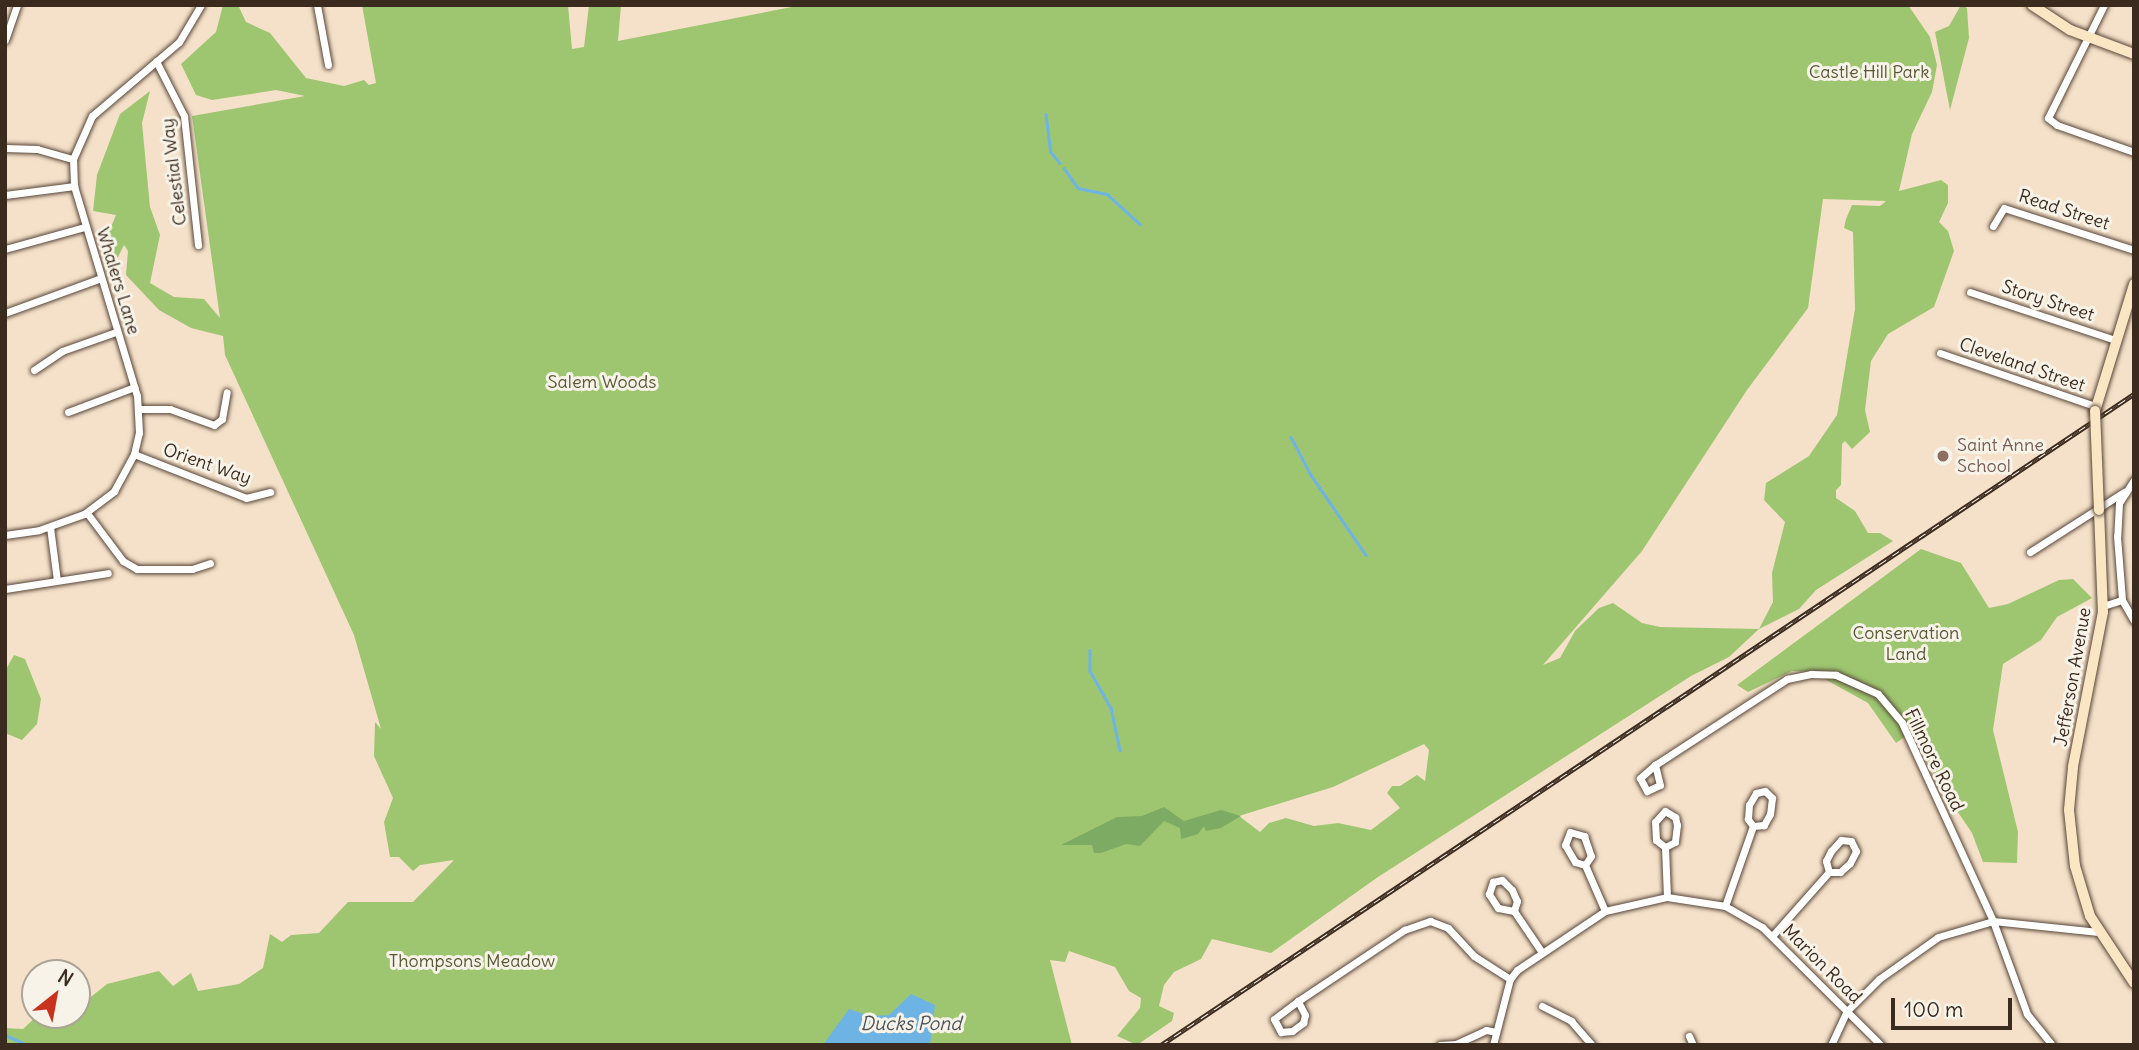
<!DOCTYPE html>
<html>
<head>
<meta charset="utf-8">
<style>
  body { margin:0 }
  #map { position:relative; width:2139px; height:1050px; overflow:hidden; background:#f5e1c9; font-family:Delius,sans-serif }
  div>[style] { position:absolute }
  [style*='--x'] { left:calc(var(--x)*1px); top:calc(var(--y)*1px); width:calc(var(--w)*1px); rotate:calc(var(--a)*1deg) }
  .green>* { inset:0; background:#9ec671 }
  .forest>* { inset:0; background:#7eab63 }
  .water>* { inset:0; background:#6db4e4 }
  .stream>* { height:2.5px; margin:-1.25px; padding:0 1.25px; transform-origin:1.25px; border-radius:1.25px; background:#6db4e4 }
  .roads { filter:drop-shadow(0 0 2px #574538) drop-shadow(0 0 2px #574538) }
  .street>* { height:7px; margin:-3.5px; padding:0 3.5px; transform-origin:3.5px; border-radius:3.5px; background:#fff }
  .secondary>* { height:10px; margin:-5px; padding:0 5px; transform-origin:5px; border-radius:5px; background:#fbe6c4 }
  .rail>* { height:5px; margin-top:-2.5px; transform-origin:0; background:repeating-linear-gradient(90deg,#f7f3e8 0 8px,#3b2a1e 0 16px); box-sizing:border-box; border-block:2px solid #3b2a1e }
  .bridges { filter:drop-shadow(0 0 2px #574538) drop-shadow(0 0 2px #574538) }
  .secondary-bridge>* { height:10px; margin:-5px; padding:0 5px; transform-origin:5px; border-radius:5px; background:#fbe6c4 }
  .dots>* { width:19px; height:19px; translate:-50% -50%; box-sizing:border-box; border:4px solid #f7f3e8; border-radius:50% }
  span { translate:-50% -50%; white-space:nowrap; text-align:center; line-height:1.15; -webkit-text-stroke:6px #f7f3e8; paint-order:stroke }
  .park-label { font-size:18px; color:#595937 }
  .street-label { font-size:18px; color:#3b2a1e }
  .education-label { font-size:18px; color:#785e54 }
  .left { translate:0 -50%; text-align:left }
  .water-label { font-size:19px; color:#4a5359; font-style:italic }
  .frame { position:absolute; inset:0; border:7px solid #3b2a1e; pointer-events:none }
  .north { position:absolute; left:21px; top:959px; width:70px; height:70px; box-sizing:border-box; background:#f7f3e8; border:2px solid #aca397; border-radius:50%; rotate:31deg; font-size:19px; font-weight:700; line-height:28px; text-align:center; color:#3b2a1e }
  .north::after { content:''; display:block; margin:auto; width:24px; height:32px; background:#c8321e; clip-path:polygon(50% 0,100% 100%,50% 72%,0 100%) }
  .scale { position:absolute; left:1891px; top:998px; width:121px; height:32px; box-sizing:border-box; border:4px solid #3b2a1e; border-top:0; padding-left:9px; font-size:21px; line-height:24px; white-space:nowrap; color:#3b2a1e; -webkit-text-stroke:5px #f7f3e8; paint-order:stroke }
</style>
</head>
<body>
<div id="map">
  <div class="green">
    <div style="clip-path:polygon(evenodd,223px 5px,238px 5px,246px 22px,270px 33px,306px 78px,344px 86px,364px 80px,369px 85px,376px 83px,362px 5px,568px 5px,572px 49px,584px 47px,589px 5px,621px 5px,618px 41px,802px 5px,1908px 5px,1930px 37px,1937px 65px,1932px 92px,1912px 134px,1899px 191px,1941px 180px,1948px 185px,1948px 203px,1939px 222px,1948px 231px,1954px 251px,1934px 307px,1888px 334px,1871px 361px,1865px 410px,1870px 432px,1852px 449px,1845px 441px,1842px 444px,1841px 485px,1836px 490px,1836px 498px,1855px 511px,1868px 533px,1880px 533px,1893px 541px,1816px 590px,1799px 609px,1759px 629px,1729px 657px,1691px 676px,1378px 877px,1271px 953px,1212px 939px,1201px 959px,1174px 972px,1164px 985px,1159px 1006px,1174px 1013px,1172px 1021px,1137px 1045px,1117px 1036px,1140px 1008px,1141px 998px,1129px 991px,1115px 967px,1069px 951px,1065px 962px,1050px 960px,1072px 1045px,5px 1045px,5px 1028px,23px 1029px,38px 1015px,77px 1015px,77px 1008px,107px 984px,159px 971px,173px 986px,191px 973px,198px 991px,239px 984px,263px 968px,270px 934px,282px 942px,291px 935px,319px 933px,348px 902px,413px 902px,454px 860px,420px 865px,413px 871px,399px 857px,390px 857px,384px 822px,393px 798px,374px 756px,375px 722px,381px 729px,354px 635px,225px 355px,223px 336px,191px 328px,159px 310px,126px 275px,128px 251px,124px 245px,116px 261px,109px 264px,105px 241px,116px 215px,93px 211px,97px 175px,120px 114px,150px 91px,142px 123px,150px 207px,160px 235px,150px 283px,174px 297px,204px 299px,220px 318px,192px 116px,305px 96px,276px 90px,212px 100px,196px 95px,181px 64px,216px 32px,223px 5px,1823px 199px,1886px 201px,1880px 206px,1852px 205px,1846px 219px,1844px 228px,1853px 232px,1855px 309px,1837px 415px,1809px 456px,1766px 483px,1764px 500px,1785px 522px,1772px 573px,1773px 602px,1759px 629px,1660px 627px,1642px 623px,1613px 603px,1599px 608px,1575px 631px,1560px 658px,1543px 665px,1642px 551px,1747px 390px,1808px 308px,1823px 199px,223px 5px,1424px 744px,1429px 750px,1425px 781px,1417px 775px,1400px 786px,1392px 786px,1387px 793px,1400px 808px,1371px 830px,1338px 823px,1314px 826px,1286px 818px,1269px 823px,1260px 832px,1239px 816px,1333px 787px,1424px 744px)"></div>
    <div style="clip-path:polygon(1961px 5px,1967px 8px,1969px 38px,1950px 110px,1935px 32px,1949px 26px)"></div>
    <div style="clip-path:polygon(1921px 549px,1961px 563px,1989px 608px,2008px 604px,2059px 580px,2073px 579px,2092px 598px,2057px 617px,2041px 640px,2003px 664px,1993px 730px,2018px 832px,2017px 863px,1983px 862px,1972px 833px,1937px 781px,1915px 730px,1896px 743px,1868px 703px,1812px 672px,1792px 671px,1748px 692px,1737px 685px)"></div>
    <div style="clip-path:polygon(14px 655px,25px 659px,41px 699px,37px 724px,22px 740px,5px 733px,5px 671px)"></div>
  </div>
  <div class="forest">
    <div style="clip-path:polygon(1164px 807px,1184px 821px,1221px 810px,1241px 816px,1221px 828px,1206px 831px,1204px 826px,1198px 834px,1181px 839px,1180px 828px,1164px 821px,1140px 846px,1126px 844px,1101px 853px,1094px 853px,1092px 845px,1061px 845px,1117px 817px,1142px 816px)"></div>
  </div>
  <div class="water">
    <div style="clip-path:polygon(911px 994px,935px 1005px,930px 1045px,823px 1045px,849px 1009px,870px 1016px,889px 1015px)"></div>
  </div>
  <div class="stream">
    <div style="--x:1046;--y:114;--w:38;--a:83"></div>
    <div style="--x:1051;--y:152;--w:14;--a:51"></div>
    <div style="--x:1064;--y:168;--w:24;--a:55"></div>
    <div style="--x:1078;--y:188;--w:30;--a:12"></div>
    <div style="--x:1107;--y:194;--w:45;--a:42.3"></div>
    <div style="--x:1291;--y:437;--w:43;--a:62.2"></div>
    <div style="--x:1311;--y:475;--w:97;--a:55.5"></div>
    <div style="--x:1090;--y:650;--w:21;--a:90"></div>
    <div style="--x:1090;--y:671;--w:43;--a:60.4"></div>
    <div style="--x:1111;--y:708;--w:43;--a:77.9"></div>
    <div style="--x:5;--y:1035;--w:24;--a:24"></div>
  </div>
  <div class="roads">
    <div class="street">
      <div style="--x:317;--y:5;--w:61;--a:79.6"></div>
      <div style="--x:2104;--y:5;--w:126;--a:116.4"></div>
      <div style="--x:2048;--y:118;--w:11;--a:38"></div>
      <div style="--x:2057;--y:125;--w:82;--a:19.3"></div>
      <div style="--x:5;--y:40;--w:37;--a:-71"></div>
      <div style="--x:156;--y:61;--w:62;--a:63"></div>
      <div style="--x:184;--y:116;--w:130;--a:83.8"></div>
      <div style="--x:5;--y:148;--w:32;--a:2"></div>
      <div style="--x:37;--y:149;--w:37;--a:16"></div>
      <div style="--x:5;--y:195;--w:70;--a:-7.4"></div>
      <div style="--x:1993;--y:226;--w:21;--a:-59"></div>
      <div style="--x:2004;--y:208;--w:137;--a:17.9"></div>
      <div style="--x:5;--y:249;--w:83;--a:-15.4"></div>
      <div style="--x:1970;--y:292;--w:153;--a:18.3"></div>
      <div style="--x:5;--y:313;--w:102;--a:-20"></div>
      <div style="--x:1940;--y:353;--w:164;--a:18.9"></div>
      <div style="--x:34;--y:370;--w:34;--a:-34"></div>
      <div style="--x:62;--y:351;--w:57;--a:-19.4"></div>
      <div style="--x:139;--y:409;--w:31;--a:0"></div>
      <div style="--x:170;--y:409;--w:47;--a:20"></div>
      <div style="--x:214;--y:425;--w:10;--a:-37"></div>
      <div style="--x:222;--y:419;--w:27;--a:-80"></div>
      <div style="--x:68;--y:412;--w:71;--a:-20.7"></div>
      <div style="--x:134;--y:454;--w:120;--a:21.4"></div>
      <div style="--x:246;--y:498;--w:25;--a:-14"></div>
      <div style="--x:2134;--y:480;--w:27;--a:123"></div>
      <div style="--x:2119;--y:503;--w:33;--a:93"></div>
      <div style="--x:2117;--y:536;--w:64;--a:85.5"></div>
      <div style="--x:2122;--y:600;--w:24;--a:60"></div>
      <div style="--x:87;--y:513;--w:60;--a:53.1"></div>
      <div style="--x:123;--y:561;--w:16;--a:30"></div>
      <div style="--x:137;--y:569;--w:55;--a:0"></div>
      <div style="--x:192;--y:569;--w:19;--a:-18"></div>
      <div style="--x:50;--y:527;--w:54;--a:82.6"></div>
      <div style="--x:5;--y:535;--w:34;--a:-8"></div>
      <div style="--x:39;--y:530;--w:48;--a:-19.6"></div>
      <div style="--x:84;--y:514;--w:38;--a:-37"></div>
      <div style="--x:114;--y:491;--w:42;--a:-61.6"></div>
      <div style="--x:134;--y:454;--w:22;--a:-77"></div>
      <div style="--x:139;--y:433;--w:37;--a:-93"></div>
      <div style="--x:137;--y:396;--w:219;--a:-106.7"></div>
      <div style="--x:74;--y:186;--w:27;--a:-92"></div>
      <div style="--x:73;--y:159;--w:47;--a:-66.2"></div>
      <div style="--x:92;--y:116;--w:114;--a:-40.4"></div>
      <div style="--x:179;--y:42;--w:43;--a:-59.3"></div>
      <div style="--x:2030;--y:552;--w:112;--a:-32.6"></div>
      <div style="--x:5;--y:589;--w:104;--a:-8.8"></div>
      <div style="--x:2103;--y:606;--w:20;--a:-18"></div>
      <div style="--x:1655;--y:765;--w:20;--a:139"></div>
      <div style="--x:1640;--y:778;--w:15;--a:62"></div>
      <div style="--x:1647;--y:791;--w:14;--a:-25"></div>
      <div style="--x:1660;--y:785;--w:21;--a:-104"></div>
      <div style="--x:1655;--y:765;--w:158;--a:-33.1"></div>
      <div style="--x:1787;--y:679;--w:25;--a:-12"></div>
      <div style="--x:1811;--y:674;--w:25;--a:2"></div>
      <div style="--x:1836;--y:675;--w:46;--a:24.3"></div>
      <div style="--x:1878;--y:694;--w:38;--a:50"></div>
      <div style="--x:1902;--y:723;--w:218;--a:65.3"></div>
      <div style="--x:1993;--y:921;--w:99;--a:69.9"></div>
      <div style="--x:2027;--y:1014;--w:40;--a:51"></div>
      <div style="--x:1665;--y:847;--w:11;--a:-142"></div>
      <div style="--x:1656;--y:840;--w:18;--a:-93"></div>
      <div style="--x:1655;--y:822;--w:15;--a:-48"></div>
      <div style="--x:1665;--y:811;--w:12;--a:31"></div>
      <div style="--x:1675;--y:817;--w:8;--a:76"></div>
      <div style="--x:1677;--y:825;--w:17;--a:97"></div>
      <div style="--x:1675;--y:842;--w:11;--a:153"></div>
      <div style="--x:1665;--y:847;--w:50;--a:87.7"></div>
      <div style="--x:1585;--y:865;--w:10;--a:-163"></div>
      <div style="--x:1575;--y:862;--w:20;--a:-120"></div>
      <div style="--x:1565;--y:845;--w:14;--a:-69"></div>
      <div style="--x:1570;--y:832;--w:15;--a:16"></div>
      <div style="--x:1584;--y:836;--w:21;--a:71"></div>
      <div style="--x:1591;--y:856;--w:11;--a:124"></div>
      <div style="--x:1585;--y:865;--w:50;--a:66.5"></div>
      <div style="--x:1725;--y:906;--w:85;--a:-70.7"></div>
      <div style="--x:1753;--y:826;--w:9;--a:-126"></div>
      <div style="--x:1748;--y:819;--w:14;--a:-86"></div>
      <div style="--x:1749;--y:805;--w:14;--a:-60"></div>
      <div style="--x:1756;--y:793;--w:9;--a:-13"></div>
      <div style="--x:1765;--y:791;--w:10;--a:45"></div>
      <div style="--x:1772;--y:798;--w:16;--a:97"></div>
      <div style="--x:1770;--y:814;--w:13;--a:119"></div>
      <div style="--x:1764;--y:825;--w:11;--a:175"></div>
      <div style="--x:1514;--y:911;--w:16;--a:-169"></div>
      <div style="--x:1498;--y:908;--w:17;--a:-123"></div>
      <div style="--x:1489;--y:894;--w:13;--a:-72"></div>
      <div style="--x:1493;--y:882;--w:9;--a:-13"></div>
      <div style="--x:1502;--y:880;--w:14;--a:45"></div>
      <div style="--x:1512;--y:890;--w:12;--a:66"></div>
      <div style="--x:1517;--y:901;--w:10;--a:107"></div>
      <div style="--x:1514;--y:911;--w:48;--a:56"></div>
      <div style="--x:1773;--y:935;--w:84;--a:-48.4"></div>
      <div style="--x:1829;--y:872;--w:11;--a:0"></div>
      <div style="--x:1840;--y:872;--w:13;--a:-42"></div>
      <div style="--x:1850;--y:863;--w:13;--a:-63"></div>
      <div style="--x:1856;--y:851;--w:11;--a:-117"></div>
      <div style="--x:1851;--y:841;--w:10;--a:-174"></div>
      <div style="--x:1841;--y:840;--w:15;--a:132"></div>
      <div style="--x:1831;--y:851;--w:11;--a:117"></div>
      <div style="--x:1826;--y:861;--w:11;--a:75"></div>
      <div style="--x:1298;--y:1001;--w:30;--a:143"></div>
      <div style="--x:1274;--y:1019;--w:15;--a:62"></div>
      <div style="--x:1281;--y:1032;--w:11;--a:-5"></div>
      <div style="--x:1292;--y:1031;--w:14;--a:-36"></div>
      <div style="--x:1303;--y:1023;--w:8;--a:-76"></div>
      <div style="--x:1305;--y:1015;--w:16;--a:-117"></div>
      <div style="--x:1298;--y:1001;--w:128;--a:-33.8"></div>
      <div style="--x:1404;--y:930;--w:28;--a:-19"></div>
      <div style="--x:1430;--y:921;--w:19;--a:21"></div>
      <div style="--x:1448;--y:928;--w:38;--a:47"></div>
      <div style="--x:1474;--y:956;--w:43;--a:32.6"></div>
      <div style="--x:1542;--y:1006;--w:33;--a:27"></div>
      <div style="--x:1571;--y:1021;--w:32;--a:49"></div>
      <div style="--x:1689;--y:1036;--w:10;--a:66"></div>
      <div style="--x:1440;--y:1045;--w:16;--a:-4"></div>
      <div style="--x:1456;--y:1044;--w:33;--a:-25"></div>
      <div style="--x:1486;--y:1030;--w:10;--a:11"></div>
      <div style="--x:1493;--y:1045;--w:68;--a:-75.6"></div>
      <div style="--x:1510;--y:979;--w:11;--a:-52"></div>
      <div style="--x:1517;--y:970;--w:106;--a:-33.8"></div>
      <div style="--x:1605;--y:911;--w:64;--a:-12.7"></div>
      <div style="--x:1667;--y:897;--w:59;--a:8.8"></div>
      <div style="--x:1725;--y:906;--w:43;--a:29.6"></div>
      <div style="--x:1762;--y:927;--w:168;--a:44.8"></div>
      <div style="--x:1831;--y:1045;--w:38;--a:-65"></div>
      <div style="--x:1847;--y:1011;--w:45;--a:-45"></div>
      <div style="--x:1879;--y:979;--w:72;--a:-35.4"></div>
      <div style="--x:1938;--y:937;--w:57;--a:-16.2"></div>
      <div style="--x:1993;--y:921;--w:106;--a:6"></div>
    </div>
    <div class="secondary">
      <div style="--x:2032;--y:5;--w:45;--a:33.3"></div>
      <div style="--x:2070;--y:30;--w:68;--a:20.6"></div>
      <div style="--x:2095;--y:411;--w:133;--a:-72.9"></div>
      <div style="--x:2099;--y:510;--w:102;--a:87.8"></div>
      <div style="--x:2103;--y:612;--w:158;--a:101"></div>
      <div style="--x:2073;--y:767;--w:43;--a:95.3"></div>
      <div style="--x:2069;--y:810;--w:56;--a:83.9"></div>
      <div style="--x:2075;--y:866;--w:52;--a:73.3"></div>
      <div style="--x:2090;--y:916;--w:80;--a:56.7"></div>
    </div>
  </div>
  <div class="rail">
    <div style="--x:1161;--y:1045;--w:1171;--a:-33.79"></div>
  </div>
  <div class="bridges">
    <div class="secondary-bridge">
      <div style="--x:2095;--y:411;--w:99;--a:87.7"></div>
    </div>
  </div>
  <div class="dots">
    <div style="left:1943px;top:456px;background:#8d6e63"></div>
  </div>
  <div class="park-label">
    <span style="left:1869px;top:72px">Castle Hill Park</span>
    <span style="left:602px;top:382px">Salem Woods</span>
    <span style="left:1906px;top:644px">Conservation<br>Land</span>
    <span style="left:472px;top:961px">Thompsons Meadow</span>
  </div>
  <div class="street-label">
    <span style="left:174px;top:172px;rotate:-97deg">Celestial Way</span>
    <span style="left:2064px;top:210px;rotate:18deg">Read Street</span>
    <span style="left:118px;top:281px;rotate:73deg">Whalers Lane</span>
    <span style="left:2048px;top:301px;rotate:18deg">Story Street</span>
    <span style="left:2022px;top:365px;rotate:19deg">Cleveland Street</span>
    <span style="left:207px;top:464px;rotate:19deg">Orient Way</span>
    <span style="left:2073px;top:677px;rotate:-80deg">Jefferson Avenue</span>
    <span style="left:1934px;top:760px;rotate:64deg">Fillmore Road</span>
    <span style="left:1822px;top:964px;rotate:45deg">Marion Road</span>
  </div>
  <div class="education-label">
    <span class="left" style="left:1957px;top:456px">Saint Anne<br>School</span>
  </div>
  <div class="water-label">
    <span style="left:911px;top:1024px">Ducks Pond</span>
  </div>
  <div class="frame"></div>
  <div class="north">N</div>
  <div class="scale">100 m</div>
</div>
</body>
</html>
